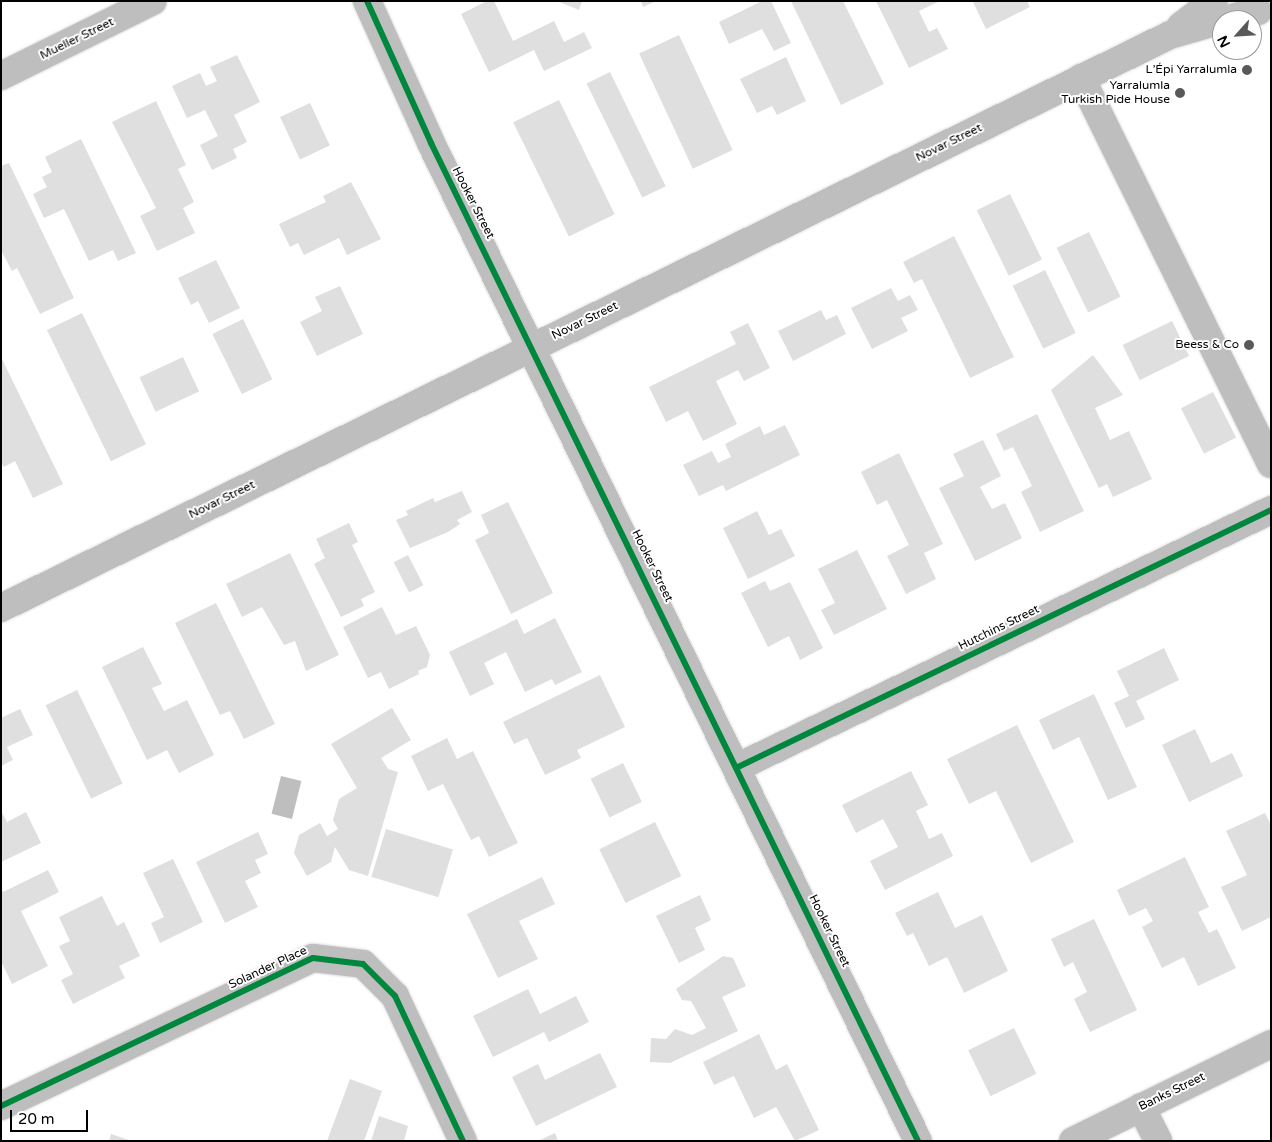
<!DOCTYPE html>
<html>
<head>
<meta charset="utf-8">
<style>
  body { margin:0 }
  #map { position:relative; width:1272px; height:1142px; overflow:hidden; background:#fff; font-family:"Varela Round",sans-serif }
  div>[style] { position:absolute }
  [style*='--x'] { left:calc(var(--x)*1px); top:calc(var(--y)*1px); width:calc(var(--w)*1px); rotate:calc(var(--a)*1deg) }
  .water>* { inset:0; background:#bebebe; transform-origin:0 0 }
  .building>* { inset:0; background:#dfdfdf; transform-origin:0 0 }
  .roads { filter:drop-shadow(0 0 1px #dbdbdb) drop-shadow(0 0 1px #dbdbdb) }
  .minor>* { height:28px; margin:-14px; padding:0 14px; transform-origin:14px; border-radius:14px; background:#bebebe }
  .major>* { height:28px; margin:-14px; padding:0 14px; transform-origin:14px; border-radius:14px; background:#bebebe }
  .cycleway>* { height:6px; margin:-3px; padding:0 3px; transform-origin:3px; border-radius:3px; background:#00873e }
  .dots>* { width:14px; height:14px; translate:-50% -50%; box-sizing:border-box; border:2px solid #fff; border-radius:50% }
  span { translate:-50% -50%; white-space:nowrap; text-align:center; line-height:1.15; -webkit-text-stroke:4px #fff; paint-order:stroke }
  .street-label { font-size:12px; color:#000 }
  .poi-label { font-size:12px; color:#000 }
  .right { translate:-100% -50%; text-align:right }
  .frame { position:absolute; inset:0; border:2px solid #000; pointer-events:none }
  .north { position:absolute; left:1212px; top:10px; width:50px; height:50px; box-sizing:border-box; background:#fff; border:1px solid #999; border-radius:50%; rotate:244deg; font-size:14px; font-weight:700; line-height:20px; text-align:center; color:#000 }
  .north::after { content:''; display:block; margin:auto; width:18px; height:22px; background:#595959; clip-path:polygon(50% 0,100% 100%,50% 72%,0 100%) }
  .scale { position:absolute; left:10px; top:1110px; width:78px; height:22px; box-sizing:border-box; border:2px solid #000; border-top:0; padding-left:6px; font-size:15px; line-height:18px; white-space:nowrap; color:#000; -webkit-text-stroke:4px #fff; paint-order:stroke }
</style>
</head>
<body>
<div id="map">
  <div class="water">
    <div style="left:281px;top:776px;width:21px;height:39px;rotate:14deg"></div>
  </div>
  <div class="building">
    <div style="clip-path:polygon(487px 1px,494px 1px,513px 41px,554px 21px,564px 42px,584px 32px,592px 48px,544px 71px,534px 50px,489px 72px,461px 14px)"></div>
    <div style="clip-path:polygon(557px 1px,582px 1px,579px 10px)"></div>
    <div style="clip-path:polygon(641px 1px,656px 1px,643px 7px)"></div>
    <div style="clip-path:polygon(762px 1px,771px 1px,791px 43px,774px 51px,762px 29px,729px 44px,719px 22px)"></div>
    <div style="clip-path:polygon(791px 1px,843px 1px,884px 84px,841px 105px)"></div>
    <div style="clip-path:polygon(876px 1px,940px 1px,919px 11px,929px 32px,937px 28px,948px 49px,909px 68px)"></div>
    <div style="clip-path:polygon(1027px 1px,1030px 7px,986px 29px,973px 2px)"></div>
    <div style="left:679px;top:35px;width:127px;height:44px;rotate:65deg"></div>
    <div style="clip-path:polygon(237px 55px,260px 102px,234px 115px,247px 142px,233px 149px,237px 158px,212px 170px,200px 145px,218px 136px,205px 110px,187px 118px,172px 86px,200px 73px,206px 86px,217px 81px,210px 67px)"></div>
    <div style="clip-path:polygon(786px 57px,806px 101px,777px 115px,772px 106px,757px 113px,740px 79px)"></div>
    <div style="left:610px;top:72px;width:127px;height:26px;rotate:64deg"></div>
    <div style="left:559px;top:100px;width:127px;height:51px;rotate:64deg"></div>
    <div style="clip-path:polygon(156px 101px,186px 165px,178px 169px,194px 202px,183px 208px,195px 233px,157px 251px,140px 216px,156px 208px,112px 122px)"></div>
    <div style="left:310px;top:103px;width:47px;height:33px;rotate:65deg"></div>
    <div style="clip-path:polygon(81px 139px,136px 253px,118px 261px,113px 250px,89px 261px,64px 209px,44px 218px,33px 194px,47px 187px,42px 177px,52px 172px,45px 157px)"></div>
    <div style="clip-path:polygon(9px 163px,74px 298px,40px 314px,17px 268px,12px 271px,1px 250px,1px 166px)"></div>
    <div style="clip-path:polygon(351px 182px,381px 239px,347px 255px,339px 238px,304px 255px,298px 243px,290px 247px,279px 224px,326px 202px,323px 196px)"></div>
    <div style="left:1010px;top:194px;width:73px;height:37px;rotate:64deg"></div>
    <div style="left:1089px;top:232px;width:72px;height:36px;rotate:64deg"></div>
    <div style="clip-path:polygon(954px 236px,1014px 357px,970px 378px,922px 279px,914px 283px,903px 262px)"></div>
    <div style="clip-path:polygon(216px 260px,240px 308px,209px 323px,198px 301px,191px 305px,178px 278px)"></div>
    <div style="left:1045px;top:270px;width:70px;height:36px;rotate:64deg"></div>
    <div style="clip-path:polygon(340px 286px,363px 334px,317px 356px,300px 322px,322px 311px,315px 297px)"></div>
    <div style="clip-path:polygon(891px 288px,898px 301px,910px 295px,918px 310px,901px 318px,908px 331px,872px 349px,851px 308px)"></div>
    <div style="clip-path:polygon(821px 310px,826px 320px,837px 315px,846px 334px,793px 361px,778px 331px)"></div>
    <div style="left:82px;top:313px;width:146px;height:39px;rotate:64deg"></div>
    <div style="left:243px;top:319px;width:67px;height:34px;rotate:64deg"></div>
    <div style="left:1172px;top:321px;width:39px;height:55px;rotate:64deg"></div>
    <div style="clip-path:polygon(748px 323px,770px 368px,744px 381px,738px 370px,716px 381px,737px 424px,703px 441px,688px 411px,666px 422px,649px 387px,736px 344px,730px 332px)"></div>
    <div style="clip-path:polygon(1093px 355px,1123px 395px,1095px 408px,1110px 440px,1129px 431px,1152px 479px,1113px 497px,1107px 484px,1099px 488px,1051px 390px)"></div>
    <div style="clip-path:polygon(1px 357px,63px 484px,33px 498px,15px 461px,4px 467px,1px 462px)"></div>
    <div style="left:183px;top:357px;width:38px;height:48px;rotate:65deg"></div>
    <div style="left:1213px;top:392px;width:51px;height:36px;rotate:63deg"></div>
    <div style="clip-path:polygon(1037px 414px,1084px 511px,1040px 532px,1021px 492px,1032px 486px,1013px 447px,1004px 451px,996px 434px)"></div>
    <div style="clip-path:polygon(785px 425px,800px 455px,726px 491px,723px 485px,699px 496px,683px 465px,712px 451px,718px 463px,731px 457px,725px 444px,760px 426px,764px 435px)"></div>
    <div style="clip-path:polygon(983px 440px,1001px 476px,980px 487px,992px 509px,1005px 503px,1022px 538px,975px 561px,939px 488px,964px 476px,953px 454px)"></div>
    <div style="clip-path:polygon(899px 453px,943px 544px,924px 553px,936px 579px,906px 594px,887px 556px,909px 545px,887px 500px,877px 505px,861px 472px)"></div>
    <div style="clip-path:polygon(462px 491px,472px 512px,457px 520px,460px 524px,448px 532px,410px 548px,396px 520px,408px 515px,406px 511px,433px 498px,435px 502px)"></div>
    <div style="clip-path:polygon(508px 502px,553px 593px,511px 614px,475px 540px,489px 533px,481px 515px)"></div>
    <div style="clip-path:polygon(757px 511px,769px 535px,781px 529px,795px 556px,748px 579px,723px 528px)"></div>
    <div style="clip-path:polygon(349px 523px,358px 542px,352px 545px,375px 592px,361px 599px,364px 606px,341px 617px,314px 564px,325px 558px,316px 539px)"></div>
    <div style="clip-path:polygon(857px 550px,887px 609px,834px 635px,821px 610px,835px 603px,818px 569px)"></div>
    <div style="clip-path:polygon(290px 553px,339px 655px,306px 671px,295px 641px,284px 645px,262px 607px,242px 617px,226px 584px)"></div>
    <div style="left:408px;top:555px;width:34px;height:16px;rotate:63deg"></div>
    <div style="clip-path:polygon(765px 581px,770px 591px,790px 582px,823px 648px,800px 660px,789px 636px,768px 647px,741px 593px)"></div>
    <div style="clip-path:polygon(216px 603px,275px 724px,244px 739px,230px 711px,220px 715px,175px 623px)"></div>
    <div style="clip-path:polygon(382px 607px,396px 635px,416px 626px,430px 655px,427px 667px,418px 671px,419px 674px,389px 689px,381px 672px,368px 678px,343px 627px)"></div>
    <div style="clip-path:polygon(555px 618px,582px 672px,555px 685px,552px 679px,525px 692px,506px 652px,484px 663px,494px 684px,470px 696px,449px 652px,517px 619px,524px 634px)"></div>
    <div style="clip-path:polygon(143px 647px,162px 684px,152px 688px,164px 711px,187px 700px,214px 755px,179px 773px,167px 750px,147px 760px,102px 667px)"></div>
    <div style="clip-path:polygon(1164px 648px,1179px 680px,1136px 701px,1145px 719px,1126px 728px,1114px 703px,1129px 696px,1117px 671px)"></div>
    <div style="clip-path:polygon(600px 675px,625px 727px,577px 750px,581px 758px,545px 775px,527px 738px,514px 744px,503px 722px)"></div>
    <div style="left:77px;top:690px;width:104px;height:35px;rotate:64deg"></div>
    <div style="clip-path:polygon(1094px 694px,1137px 787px,1108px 800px,1079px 737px,1053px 750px,1039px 720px)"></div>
    <div style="clip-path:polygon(392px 708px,411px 740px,381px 758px,388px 769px,398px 772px,368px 876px,349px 870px,335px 847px,331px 862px,307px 876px,294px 853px,299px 835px,320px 823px,327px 836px,338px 829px,333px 820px,339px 799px,357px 788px,331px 744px)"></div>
    <div style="clip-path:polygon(20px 709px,33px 735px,7px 747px,13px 760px,1px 766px,1px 718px)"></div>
    <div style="clip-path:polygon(1017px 725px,1074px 842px,1031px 863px,996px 791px,969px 804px,947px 759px)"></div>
    <div style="clip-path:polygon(1195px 729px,1211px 763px,1232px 753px,1243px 776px,1189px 802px,1162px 745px)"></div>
    <div style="clip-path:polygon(447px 738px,457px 759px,473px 751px,518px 843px,489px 857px,479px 836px,471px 840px,443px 784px,428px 791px,411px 756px)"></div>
    <div style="left:623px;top:763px;width:43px;height:36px;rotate:64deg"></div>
    <div style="clip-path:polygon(911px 771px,928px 805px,916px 811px,929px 839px,942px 833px,953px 856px,885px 890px,870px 861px,898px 847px,883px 819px,856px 833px,842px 805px)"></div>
    <div style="clip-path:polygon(1px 811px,7px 822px,26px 812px,41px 843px,1px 862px)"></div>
    <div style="clip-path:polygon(1265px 813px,1271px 825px,1271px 917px,1242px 931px,1221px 887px,1247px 875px,1226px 831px)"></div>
    <div style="left:655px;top:822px;width:60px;height:62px;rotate:64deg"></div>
    <div style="left:386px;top:829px;width:70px;height:50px;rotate:17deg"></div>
    <div style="clip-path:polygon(258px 832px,268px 854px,255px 860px,261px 873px,245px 881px,258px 907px,225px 923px,196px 862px)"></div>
    <div style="clip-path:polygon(1185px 857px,1209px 907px,1198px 912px,1209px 933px,1217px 929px,1236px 968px,1198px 986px,1184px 957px,1162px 968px,1142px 927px,1153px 921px,1146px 908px,1129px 916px,1117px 890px)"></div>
    <div style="clip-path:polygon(173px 859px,203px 922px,160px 943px,151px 923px,164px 917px,143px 873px)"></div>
    <div style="clip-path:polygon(48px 870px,59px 892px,21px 911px,48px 966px,12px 984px,1px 961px,1px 887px,3px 892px)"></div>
    <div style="clip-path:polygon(542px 877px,555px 904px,519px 921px,538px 959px,498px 978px,467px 914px)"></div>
    <div style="clip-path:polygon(938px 892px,955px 928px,982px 915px,1008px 971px,964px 993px,947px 957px,929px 966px,913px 933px,907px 936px,895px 913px)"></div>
    <div style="clip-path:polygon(700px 895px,711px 920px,695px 928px,705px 950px,679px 963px,656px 916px)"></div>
    <div style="clip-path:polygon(102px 896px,117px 926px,124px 922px,140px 956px,119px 966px,125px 978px,73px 1004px,61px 980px,73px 974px,59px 946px,70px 941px,59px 917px)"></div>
    <div style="clip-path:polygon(1094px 919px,1137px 1010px,1090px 1032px,1074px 999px,1087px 992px,1073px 962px,1064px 967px,1051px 939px)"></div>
    <div style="clip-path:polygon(723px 956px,733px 958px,746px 986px,722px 997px,738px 1031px,670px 1063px,650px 1062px,651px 1038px,666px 1039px,675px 1029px,692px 1035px,706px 1028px,691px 1001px,682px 1000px,676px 989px)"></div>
    <div style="clip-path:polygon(528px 989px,540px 1014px,576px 996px,589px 1022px,549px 1042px,544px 1032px,493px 1057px,473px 1016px)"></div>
    <div style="left:1014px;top:1028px;width:51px;height:51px;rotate:64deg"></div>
    <div style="clip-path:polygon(759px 1034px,776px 1070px,787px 1064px,819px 1130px,795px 1141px,776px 1107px,754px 1118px,734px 1076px,714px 1085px,703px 1062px)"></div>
    <div style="clip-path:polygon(600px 1053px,617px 1087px,536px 1126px,512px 1077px,538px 1064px,545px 1080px)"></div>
    <div style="clip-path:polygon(350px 1079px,382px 1091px,364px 1141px,327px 1141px)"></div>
    <div style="clip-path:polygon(379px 1116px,408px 1126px,404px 1141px,371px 1141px)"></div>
    <div style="clip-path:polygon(555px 1133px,558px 1141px,538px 1141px)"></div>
    <div style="clip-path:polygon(111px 1134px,129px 1140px,129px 1141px,109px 1141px)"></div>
  </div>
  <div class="roads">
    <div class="minor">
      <div style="--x:367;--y:1;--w:156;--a:65.7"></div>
      <div style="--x:431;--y:143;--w:1110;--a:63.99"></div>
      <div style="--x:1;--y:76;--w:169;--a:-26.3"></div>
      <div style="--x:1081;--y:78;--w:430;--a:63.8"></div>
      <div style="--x:738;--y:767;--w:592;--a:-25.74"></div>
      <div style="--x:1;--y:1106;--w:345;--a:-25.4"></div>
      <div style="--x:313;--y:958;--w:50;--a:6.8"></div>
      <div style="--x:363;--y:964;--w:45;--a:45"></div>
      <div style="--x:395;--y:996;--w:160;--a:64.9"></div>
      <div style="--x:1141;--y:1107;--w:38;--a:63"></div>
      <div style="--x:1073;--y:1141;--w:220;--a:-26.1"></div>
    </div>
    <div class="major">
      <div style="--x:1223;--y:20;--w:36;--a:-14"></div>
      <div style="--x:1181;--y:26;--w:41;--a:-37.1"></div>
      <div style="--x:1;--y:608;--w:1302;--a:-26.11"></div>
      <div style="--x:1170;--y:35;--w:54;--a:-16.1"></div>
    </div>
  </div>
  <div class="cycleway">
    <div style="--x:367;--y:1;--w:156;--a:65.7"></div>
    <div style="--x:431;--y:143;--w:1110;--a:63.99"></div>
    <div style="--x:738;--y:767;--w:592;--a:-25.74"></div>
    <div style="--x:1;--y:1106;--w:345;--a:-25.4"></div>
    <div style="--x:313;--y:958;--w:50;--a:6.8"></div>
    <div style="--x:363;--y:964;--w:45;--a:45"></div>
    <div style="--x:395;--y:996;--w:160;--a:64.9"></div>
  </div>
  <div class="dots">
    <div style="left:1247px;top:70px;background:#595959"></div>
    <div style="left:1180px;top:93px;background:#595959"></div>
    <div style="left:1249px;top:345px;background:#595959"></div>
  </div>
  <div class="street-label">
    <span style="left:77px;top:39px;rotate:-26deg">Mueller Street</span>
    <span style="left:949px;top:143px;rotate:-26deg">Novar Street</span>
    <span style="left:473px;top:203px;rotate:63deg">Hooker Street</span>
    <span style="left:585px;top:321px;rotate:-26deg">Novar Street</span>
    <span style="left:222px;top:500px;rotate:-26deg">Novar Street</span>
    <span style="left:652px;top:566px;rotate:64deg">Hooker Street</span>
    <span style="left:999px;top:628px;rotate:-26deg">Hutchins Street</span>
    <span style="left:829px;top:931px;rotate:64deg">Hooker Street</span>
    <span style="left:268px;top:968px;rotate:-25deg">Solander Place</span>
    <span style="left:1172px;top:1092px;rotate:-26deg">Banks Street</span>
  </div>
  <div class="poi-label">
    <span class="right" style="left:1237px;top:70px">L’Épi Yarralumla</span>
    <span class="right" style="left:1170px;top:93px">Yarralumla<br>Turkish Pide House</span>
    <span class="right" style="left:1239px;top:345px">Beess &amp; Co</span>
  </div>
  <div class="frame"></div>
  <div class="north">N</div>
  <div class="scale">20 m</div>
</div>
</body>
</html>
